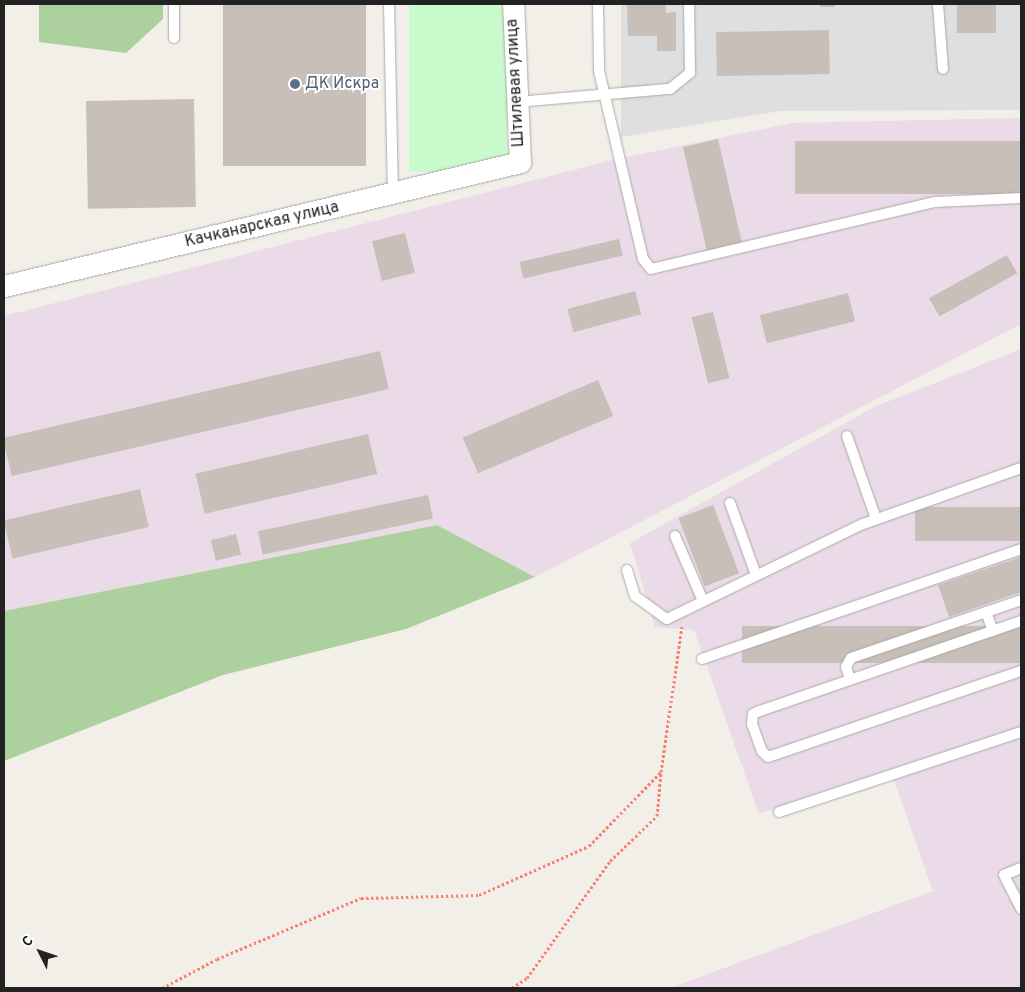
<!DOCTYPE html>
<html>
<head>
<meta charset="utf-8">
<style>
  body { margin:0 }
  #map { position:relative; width:1025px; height:992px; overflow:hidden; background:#f2efe9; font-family:Overpass,sans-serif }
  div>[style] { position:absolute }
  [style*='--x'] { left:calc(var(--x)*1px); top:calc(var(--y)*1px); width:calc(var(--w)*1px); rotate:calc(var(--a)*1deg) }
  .residential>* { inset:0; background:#e0dfdf }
  .industrial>* { inset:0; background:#ebdbe8 }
  .forest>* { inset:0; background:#add19e }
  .park>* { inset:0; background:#c8facc; transform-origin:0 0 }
  .building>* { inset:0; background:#c7bfb8; transform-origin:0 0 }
  .path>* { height:3px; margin-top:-1.5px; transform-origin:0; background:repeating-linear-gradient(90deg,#fa8072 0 2.5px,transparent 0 5px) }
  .roads { filter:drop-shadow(0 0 1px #a9a9a9) drop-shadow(0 0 1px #a9a9a9) }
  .lane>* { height:10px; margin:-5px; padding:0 5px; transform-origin:5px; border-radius:5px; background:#fff }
  .street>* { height:21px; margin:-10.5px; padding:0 10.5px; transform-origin:10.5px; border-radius:10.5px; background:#fff }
  .dots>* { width:14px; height:14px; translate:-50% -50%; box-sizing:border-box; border:2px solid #fff; border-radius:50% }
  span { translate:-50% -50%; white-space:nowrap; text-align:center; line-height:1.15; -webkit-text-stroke:4px #fff; paint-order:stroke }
  .street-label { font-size:16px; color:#222 }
  .service-label { font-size:16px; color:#4e5e75 }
  .left { translate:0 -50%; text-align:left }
  .frame { position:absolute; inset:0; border:5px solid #222; pointer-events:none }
  .north { position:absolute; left:15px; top:927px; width:50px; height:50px; -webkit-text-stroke:4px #fff; paint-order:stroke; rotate:311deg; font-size:14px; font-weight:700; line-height:20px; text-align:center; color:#222 }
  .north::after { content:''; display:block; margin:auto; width:18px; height:22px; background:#222; clip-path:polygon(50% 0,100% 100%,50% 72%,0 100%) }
</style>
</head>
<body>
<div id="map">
  <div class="residential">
    <div style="clip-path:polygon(621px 4px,1021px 4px,1021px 110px,780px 111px,621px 137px)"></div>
  </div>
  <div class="industrial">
    <div style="clip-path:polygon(1021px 118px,1021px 324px,535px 577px,437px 525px,4px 611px,4px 316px,612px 160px,792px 123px)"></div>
    <div style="clip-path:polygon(1021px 349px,1021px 988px,670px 988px,933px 891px,890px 769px,759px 814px,694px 630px,655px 627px,630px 543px,874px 407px)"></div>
  </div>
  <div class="forest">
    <div style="clip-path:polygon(39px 4px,163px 4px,163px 19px,126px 53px,39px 42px)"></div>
    <div style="clip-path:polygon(437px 525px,535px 577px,406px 629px,223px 675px,4px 761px,4px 611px)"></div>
  </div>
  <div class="park">
    <div style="left:409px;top:4px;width:98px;height:168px"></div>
  </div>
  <div class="building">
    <div style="left:223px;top:4px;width:143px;height:162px"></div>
    <div style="clip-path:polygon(627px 4px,666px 4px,666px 13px,676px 12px,676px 51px,657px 51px,657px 36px,628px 36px)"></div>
    <div style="left:820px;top:4px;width:15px;height:3px"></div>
    <div style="left:957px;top:4px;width:39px;height:29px"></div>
    <div style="left:829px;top:30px;width:44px;height:113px;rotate:89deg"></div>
    <div style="left:194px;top:99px;width:108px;height:108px;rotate:89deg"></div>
    <div style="left:718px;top:139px;width:109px;height:36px;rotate:77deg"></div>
    <div style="left:1021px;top:141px;width:53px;height:226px;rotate:90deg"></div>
    <div style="left:405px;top:233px;width:41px;height:34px;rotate:76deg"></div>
    <div style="left:619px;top:239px;width:17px;height:102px;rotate:77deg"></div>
    <div style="left:1007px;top:255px;width:21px;height:89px;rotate:61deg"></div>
    <div style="left:635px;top:291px;width:24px;height:70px;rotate:75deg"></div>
    <div style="left:848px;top:293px;width:29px;height:91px;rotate:76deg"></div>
    <div style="left:713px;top:312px;width:68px;height:22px;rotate:76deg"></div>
    <div style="left:380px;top:351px;width:39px;height:387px;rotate:77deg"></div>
    <div style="left:598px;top:380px;width:39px;height:147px;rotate:67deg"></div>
    <div style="left:368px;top:434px;width:41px;height:177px;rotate:77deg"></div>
    <div style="left:140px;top:489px;width:39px;height:140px;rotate:77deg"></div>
    <div style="left:428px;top:495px;width:24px;height:174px;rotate:78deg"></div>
    <div style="left:713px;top:505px;width:73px;height:37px;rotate:69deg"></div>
    <div style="left:1021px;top:507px;width:34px;height:106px;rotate:90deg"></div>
    <div style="left:236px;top:534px;width:21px;height:26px;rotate:76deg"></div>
    <div style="clip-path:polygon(1021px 557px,1021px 592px,949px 617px,938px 585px)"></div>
    <div style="left:1021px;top:626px;width:37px;height:279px;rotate:90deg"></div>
  </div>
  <div class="path">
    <div style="--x:162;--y:988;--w:62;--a:-27.8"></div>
    <div style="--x:217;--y:959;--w:156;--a:-23"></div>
    <div style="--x:361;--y:898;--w:118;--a:-1.5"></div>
    <div style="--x:479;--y:895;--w:120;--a:-24"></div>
    <div style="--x:589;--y:846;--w:103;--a:-45.8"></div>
    <div style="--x:661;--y:772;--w:147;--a:-81.8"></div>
    <div style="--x:512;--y:988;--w:18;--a:-34"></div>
    <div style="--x:527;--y:978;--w:143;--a:-54.6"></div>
    <div style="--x:610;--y:861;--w:65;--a:-43.8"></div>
    <div style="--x:657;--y:816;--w:44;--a:-84.8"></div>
  </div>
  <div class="roads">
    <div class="lane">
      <div style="--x:389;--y:4;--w:189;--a:88.8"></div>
      <div style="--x:598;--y:4;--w:67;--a:89.1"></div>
      <div style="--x:599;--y:71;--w:193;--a:76.8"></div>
      <div style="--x:643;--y:259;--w:13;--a:51"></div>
      <div style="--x:651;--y:269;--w:292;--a:-13.3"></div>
      <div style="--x:935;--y:202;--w:86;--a:-2.7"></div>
      <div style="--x:938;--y:4;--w:65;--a:85.6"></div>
      <div style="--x:174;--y:38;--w:34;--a:-90"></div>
      <div style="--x:517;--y:102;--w:154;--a:-4.9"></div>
      <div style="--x:670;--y:89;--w:26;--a:-39"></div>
      <div style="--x:690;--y:73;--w:69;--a:-90.8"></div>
      <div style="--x:847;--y:436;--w:88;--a:70.7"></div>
      <div style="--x:730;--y:503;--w:77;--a:70.1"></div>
      <div style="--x:675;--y:536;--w:71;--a:66.7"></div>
      <div style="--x:627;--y:570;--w:27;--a:73"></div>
      <div style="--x:635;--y:596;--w:39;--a:36"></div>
      <div style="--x:667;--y:619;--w:218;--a:-25.9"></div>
      <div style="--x:863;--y:524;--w:168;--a:-19.5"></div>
      <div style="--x:986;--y:612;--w:20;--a:70"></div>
      <div style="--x:1021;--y:621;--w:277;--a:161"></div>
      <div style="--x:759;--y:711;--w:7;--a:153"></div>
      <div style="--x:753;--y:714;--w:10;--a:96"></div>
      <div style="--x:752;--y:724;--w:29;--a:70"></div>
      <div style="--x:762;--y:751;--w:8;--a:45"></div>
      <div style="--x:768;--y:757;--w:267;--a:-18.8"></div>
      <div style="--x:702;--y:659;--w:337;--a:-19"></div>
      <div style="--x:850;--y:679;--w:13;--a:-108"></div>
      <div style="--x:846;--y:667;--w:10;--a:-61"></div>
      <div style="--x:851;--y:658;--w:180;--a:-18.8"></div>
      <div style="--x:779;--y:812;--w:255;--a:-18.3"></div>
      <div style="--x:1021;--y:868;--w:18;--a:158"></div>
      <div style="--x:1004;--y:875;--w:38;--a:63"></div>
    </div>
    <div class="street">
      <div style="--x:4;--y:286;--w:531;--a:-13.51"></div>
      <div style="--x:520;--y:162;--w:158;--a:-92.5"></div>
    </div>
  </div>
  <div class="dots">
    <div style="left:295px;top:84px;background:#5c6f8a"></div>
  </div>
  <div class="street-label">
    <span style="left:516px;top:83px;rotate:-93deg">Штилевая улица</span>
    <span style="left:262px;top:225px;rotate:-13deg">Качканарская улица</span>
  </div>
  <div class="service-label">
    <span class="left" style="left:305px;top:84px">ДК Искра</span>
  </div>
  <div class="frame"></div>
  <div class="north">С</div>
</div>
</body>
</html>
